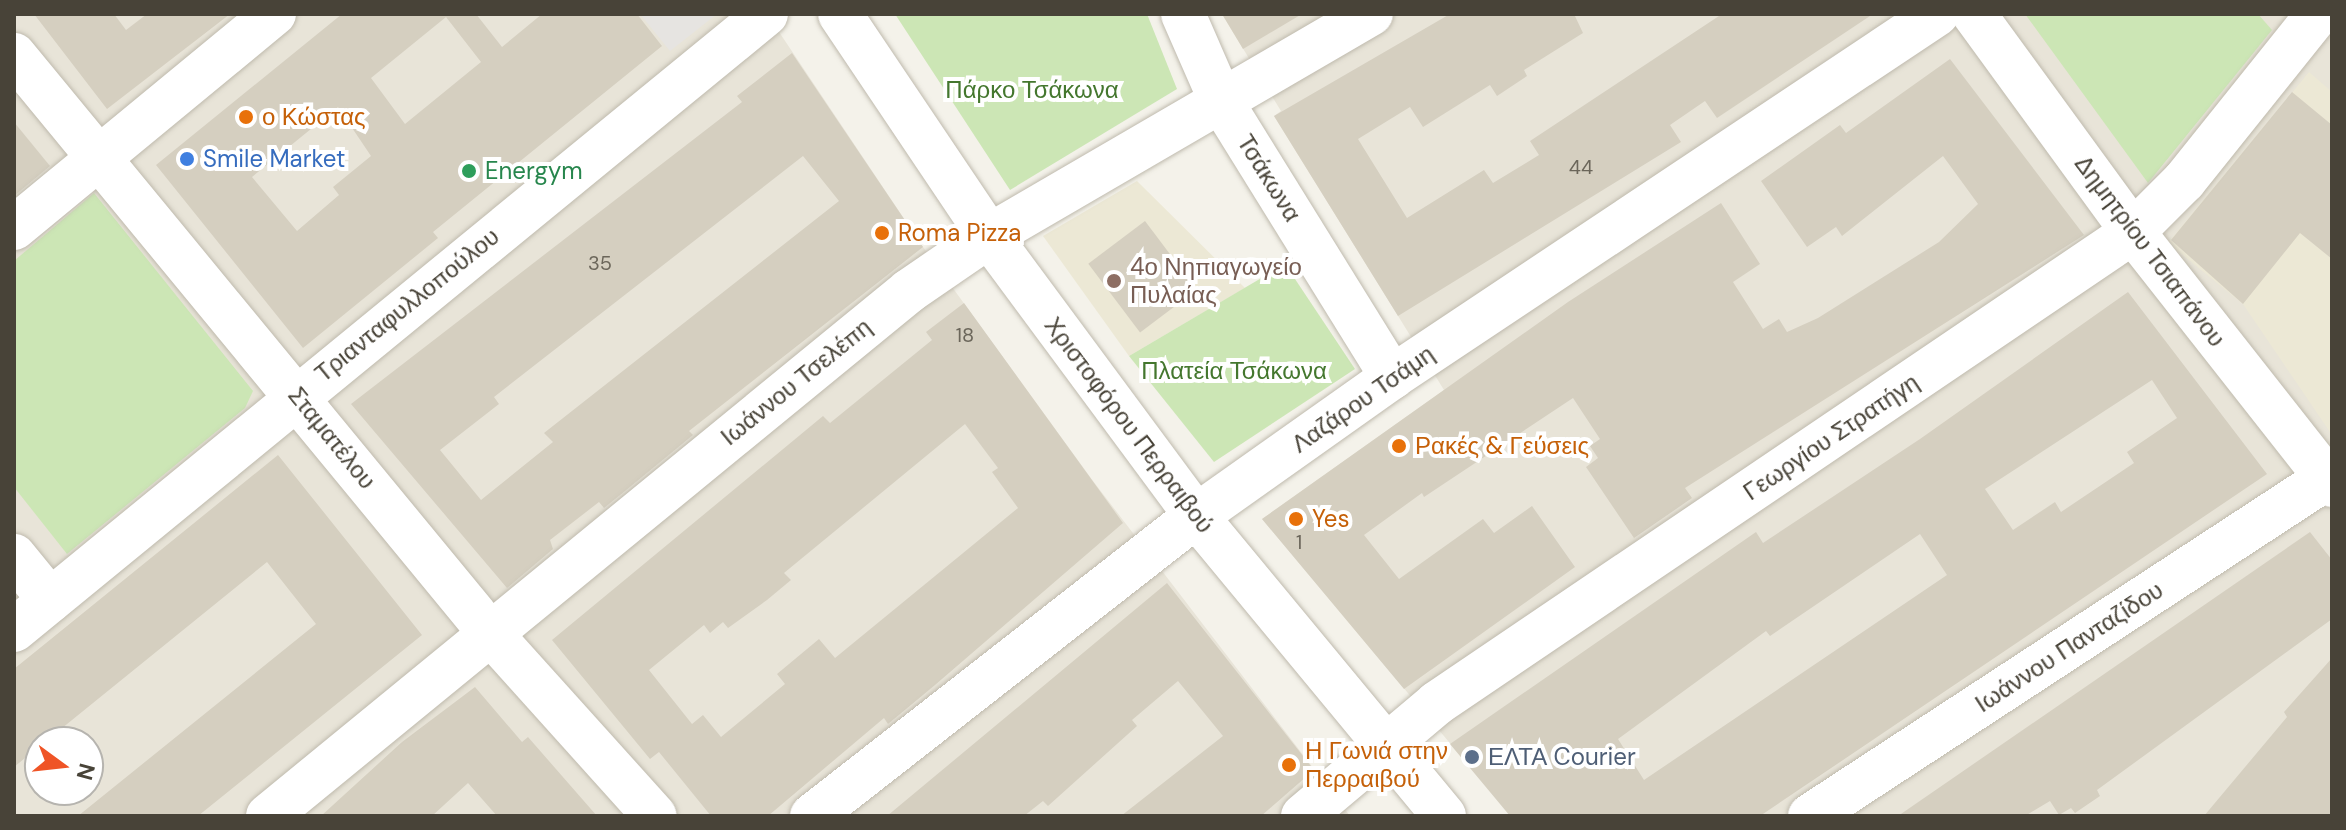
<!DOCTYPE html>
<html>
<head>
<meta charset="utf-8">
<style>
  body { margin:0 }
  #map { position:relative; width:2346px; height:830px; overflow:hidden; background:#f4f2ea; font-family:"DM Sans",sans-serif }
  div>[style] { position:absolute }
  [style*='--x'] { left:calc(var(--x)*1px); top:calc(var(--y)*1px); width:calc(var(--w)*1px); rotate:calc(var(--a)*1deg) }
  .residential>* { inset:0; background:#e8e4d8 }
  .education>* { inset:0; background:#ece8d5 }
  .green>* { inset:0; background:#cce6b5 }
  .parking>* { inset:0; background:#e6e4e1 }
  .building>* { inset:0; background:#d5cfc0; transform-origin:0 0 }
  .roads { filter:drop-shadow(0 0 2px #bfbaad) drop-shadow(0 0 2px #bfbaad) }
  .minor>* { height:44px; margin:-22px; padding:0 22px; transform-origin:22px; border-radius:22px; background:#fff }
  .dots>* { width:22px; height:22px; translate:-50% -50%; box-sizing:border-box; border:4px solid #fff; border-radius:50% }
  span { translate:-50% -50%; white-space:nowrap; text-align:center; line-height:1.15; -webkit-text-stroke:8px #fff; paint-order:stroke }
  .number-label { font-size:20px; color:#6b665a }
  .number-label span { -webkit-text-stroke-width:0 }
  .park-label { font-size:24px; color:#44772e }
  .food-label { font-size:24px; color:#c56008 }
  .left { translate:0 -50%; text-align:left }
  .shop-label { font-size:24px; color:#366cbe }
  .leisure-label { font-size:24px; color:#27864d }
  .street-label { font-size:24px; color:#484338 }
  .education-label { font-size:24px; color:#785e54 }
  .service-label { font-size:24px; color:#4e5e75 }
  .frame { position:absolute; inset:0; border:16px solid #484338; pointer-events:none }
  .north { position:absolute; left:24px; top:726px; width:80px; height:80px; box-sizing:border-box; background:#fff; border:2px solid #b6b4af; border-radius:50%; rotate:105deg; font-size:22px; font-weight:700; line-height:32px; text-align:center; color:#484338 }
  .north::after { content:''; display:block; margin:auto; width:28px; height:36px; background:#ef5426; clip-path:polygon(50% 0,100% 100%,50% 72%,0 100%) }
</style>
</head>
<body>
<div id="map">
  <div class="residential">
    <div style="clip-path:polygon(evenodd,14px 14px,767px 14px,923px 247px,1093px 481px,1350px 816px,14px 816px,14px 14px,40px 742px,88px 742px,88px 790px,40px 790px,40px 742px)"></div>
    <div style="clip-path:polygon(1222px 14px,2332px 14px,2332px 808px,2326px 816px,1511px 816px,1262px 519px,1444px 390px,1274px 116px,1281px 111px)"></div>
  </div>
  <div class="education">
    <div style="clip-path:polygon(2309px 72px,2332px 92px,2332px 435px,2243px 304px,2168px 243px)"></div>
    <div style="clip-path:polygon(1137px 181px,1245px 288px,1129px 356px,1043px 236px)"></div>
  </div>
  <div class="green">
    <div style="clip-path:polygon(895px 14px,1147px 14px,1177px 89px,1010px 190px)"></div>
    <div style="clip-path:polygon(2025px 14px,2258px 14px,2272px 30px,2148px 183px)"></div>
    <div style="clip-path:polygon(94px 193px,253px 391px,245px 408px,67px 554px,14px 487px,14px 261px)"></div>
    <div style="clip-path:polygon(1285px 264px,1355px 369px,1214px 462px,1129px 356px)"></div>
  </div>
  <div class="parking">
    <div style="clip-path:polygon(640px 14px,717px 14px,670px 51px)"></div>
  </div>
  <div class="building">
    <div style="clip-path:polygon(34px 14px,114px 14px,126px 30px,147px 14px,230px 14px,107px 109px)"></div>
    <div style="clip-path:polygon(evenodd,342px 14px,476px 14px,502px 47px,542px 14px,637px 14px,662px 46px,433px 232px,438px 238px,303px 348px,156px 165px,342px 14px,446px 17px,481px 62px,405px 124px,371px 78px,446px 17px,342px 14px,338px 107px,371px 156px,333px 187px,339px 195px,297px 231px,252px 177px,338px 107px)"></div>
    <div style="clip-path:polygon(1222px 14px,1302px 14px,1243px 49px)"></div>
    <div style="clip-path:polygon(1450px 14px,1574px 14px,1583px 33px,1524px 70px,1527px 76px,1497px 96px,1490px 85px,1423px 127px,1410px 107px,1358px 139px,1407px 218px,1484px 170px,1493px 183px,1539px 155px,1530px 141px,1722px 14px,1873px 14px,1717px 118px,1705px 101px,1670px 125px,1681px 142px,1398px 316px,1274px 116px)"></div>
    <div style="clip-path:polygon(evenodd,792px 53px,923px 247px,689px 431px,693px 435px,625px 491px,604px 508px,599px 502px,550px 540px,553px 549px,507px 588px,351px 404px,742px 102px,737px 96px,792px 53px,803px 156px,839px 201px,544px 433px,553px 442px,481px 500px,440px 450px,499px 404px,494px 397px,803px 156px)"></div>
    <div style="clip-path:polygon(1950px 59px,2084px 235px,1685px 488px,1692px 498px,1634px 538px,1586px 467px,1598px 458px,1590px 446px,1600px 439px,1573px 398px,1424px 497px,1422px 493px,1364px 535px,1399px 579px,1483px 519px,1494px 533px,1532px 506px,1575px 567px,1404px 689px,1262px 519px,1568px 302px,1721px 203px,1760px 264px,1733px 282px,1763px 329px,1779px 319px,1787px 332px,1818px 318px,1939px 242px,1978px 204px,1943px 156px,1842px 236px,1836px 227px,1807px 247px,1761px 181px,1840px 125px,1846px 133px)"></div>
    <div style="clip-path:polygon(2292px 92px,2332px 125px,2332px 259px,2300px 233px,2243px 304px,2171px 240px)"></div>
    <div style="clip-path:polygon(14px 122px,50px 166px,14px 196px)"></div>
    <div style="left:1145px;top:221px;width:86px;height:71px;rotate:53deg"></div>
    <div style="clip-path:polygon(evenodd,2128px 292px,2267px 474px,1760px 816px,1510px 816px,1450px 744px,1756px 532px,1763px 543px,1920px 439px,2128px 292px,2152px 380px,2177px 418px,2127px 452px,2134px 463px,2061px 512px,2055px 502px,2013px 530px,1985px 489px,2152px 380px,2128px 292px,1920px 534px,1947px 575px,1644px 780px,1618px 739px,1766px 631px,1770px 636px,1920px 534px)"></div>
    <div style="clip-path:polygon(evenodd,964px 303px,1123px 523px,935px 685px,888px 724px,884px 718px,768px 816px,711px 816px,659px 752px,650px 759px,552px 640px,823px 416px,830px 423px,932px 340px,926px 332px,964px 303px,965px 424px,998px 468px,992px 472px,1018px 508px,835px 658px,819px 639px,777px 674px,785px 684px,721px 737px,703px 715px,692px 724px,649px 670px,704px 625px,710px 633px,723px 622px,728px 628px,767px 600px,791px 580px,784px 573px,965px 424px)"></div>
    <div style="clip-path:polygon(278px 455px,422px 635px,198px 816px,78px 816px,316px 624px,267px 562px,14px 767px,14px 669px)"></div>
    <div style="clip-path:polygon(2310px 532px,2332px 560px,2332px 619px,2097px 790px,2100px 796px,2075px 813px,2071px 808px,2059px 815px,2050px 801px,2025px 816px,1898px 816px)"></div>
    <div style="clip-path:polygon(1167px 583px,1314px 770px,1261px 816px,1121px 816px,1223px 736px,1178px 681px,1132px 720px,1137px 726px,1048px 806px,1043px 801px,1024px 816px,887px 816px)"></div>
    <div style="clip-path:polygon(2332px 658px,2332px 816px,2204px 816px,2287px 717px,2284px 712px)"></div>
    <div style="clip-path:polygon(475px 687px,522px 742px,528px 737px,597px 816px,497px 816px,468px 783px,432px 816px,321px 816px,402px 742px)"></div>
  </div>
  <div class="roads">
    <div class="minor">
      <div style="--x:840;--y:14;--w:267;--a:56.1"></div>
      <div style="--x:989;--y:236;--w:348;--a:53.5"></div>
      <div style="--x:1196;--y:516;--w:389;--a:50.4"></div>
      <div style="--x:1183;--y:14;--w:95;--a:66.4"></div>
      <div style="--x:1221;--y:101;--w:325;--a:58.2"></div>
      <div style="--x:1974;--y:14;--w:270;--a:53.9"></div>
      <div style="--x:2133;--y:232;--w:322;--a:51.8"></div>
      <div style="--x:14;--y:55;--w:749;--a:50.53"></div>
      <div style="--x:490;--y:633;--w:246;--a:48"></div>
      <div style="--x:14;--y:228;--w:337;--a:-39.5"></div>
      <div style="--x:14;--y:556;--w:57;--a:50.7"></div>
      <div style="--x:14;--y:630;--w:972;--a:-39.32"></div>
      <div style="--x:268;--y:816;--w:829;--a:-39.32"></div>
      <div style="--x:909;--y:291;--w:97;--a:-34.5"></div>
      <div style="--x:989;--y:236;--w:442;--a:-30.2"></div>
      <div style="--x:812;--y:816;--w:487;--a:-38"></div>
      <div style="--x:1196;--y:516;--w:240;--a:-35.3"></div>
      <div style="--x:1392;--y:377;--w:655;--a:-33.67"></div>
      <div style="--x:1303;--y:816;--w:175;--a:-40.1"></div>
      <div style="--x:1437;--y:703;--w:840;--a:-34.09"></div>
      <div style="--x:2133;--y:232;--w:72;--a:-45"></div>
      <div style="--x:2184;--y:181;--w:214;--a:-51.3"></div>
      <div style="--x:1810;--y:816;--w:618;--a:-33.18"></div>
    </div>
  </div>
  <div class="dots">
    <div style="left:246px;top:117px;background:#e8710a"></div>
    <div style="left:187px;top:159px;background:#3f7fe0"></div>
    <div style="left:469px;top:171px;background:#2e9e5b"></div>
    <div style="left:882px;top:233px;background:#e8710a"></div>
    <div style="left:1114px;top:281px;background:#8d6e63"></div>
    <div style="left:1399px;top:446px;background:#e8710a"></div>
    <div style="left:1296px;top:519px;background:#e8710a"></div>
    <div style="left:1472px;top:757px;background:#5c6f8a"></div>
    <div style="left:1289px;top:765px;background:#e8710a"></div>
  </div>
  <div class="number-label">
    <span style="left:1581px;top:167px">44</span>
    <span style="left:600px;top:263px">35</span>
    <span style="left:965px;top:335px">18</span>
    <span style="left:1299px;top:542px">1</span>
  </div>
  <div class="park-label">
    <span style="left:1032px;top:90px">Πάρκο Τσάκωνα</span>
    <span style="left:1234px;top:371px">Πλατεία Τσάκωνα</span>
  </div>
  <div class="food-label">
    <span class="left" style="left:262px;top:117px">ο Κώστας</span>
    <span class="left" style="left:898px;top:233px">Roma Pizza</span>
    <span class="left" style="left:1415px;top:446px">Ρακές &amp; Γεύσεις</span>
    <span class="left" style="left:1312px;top:519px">Yes</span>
    <span class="left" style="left:1305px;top:765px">Η Γωνιά στην<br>Περραιβού</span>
  </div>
  <div class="shop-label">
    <span class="left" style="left:203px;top:159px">Smile Market</span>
  </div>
  <div class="leisure-label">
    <span class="left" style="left:485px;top:171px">Energym</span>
  </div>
  <div class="street-label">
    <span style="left:1269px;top:178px;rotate:58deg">Τσάκωνα</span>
    <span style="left:2150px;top:251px;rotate:53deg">Δημητρίου Τσιαπάνου</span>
    <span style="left:407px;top:305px;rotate:-39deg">Τριανταφυλλοπούλου</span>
    <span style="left:796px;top:382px;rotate:-39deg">Ιωάννου Τσελέπη</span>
    <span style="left:1363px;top:399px;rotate:-35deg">Λαζάρου Τσάμη</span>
    <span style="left:1129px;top:425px;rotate:53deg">Χριστοφόρου Περραιβού</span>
    <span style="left:1831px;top:437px;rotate:-34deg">Γεωργίου Στρατήγη</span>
    <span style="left:332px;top:438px;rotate:51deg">Σταματέλου</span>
    <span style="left:2069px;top:647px;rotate:-33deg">Ιωάννου Πανταζίδου</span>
  </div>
  <div class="education-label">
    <span class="left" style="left:1130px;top:281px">4ο Νηπιαγωγείο<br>Πυλαίας</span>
  </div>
  <div class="service-label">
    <span class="left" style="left:1488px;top:757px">ΕΛΤΑ Courier</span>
  </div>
  <div class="frame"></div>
  <div class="north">N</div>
</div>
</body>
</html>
